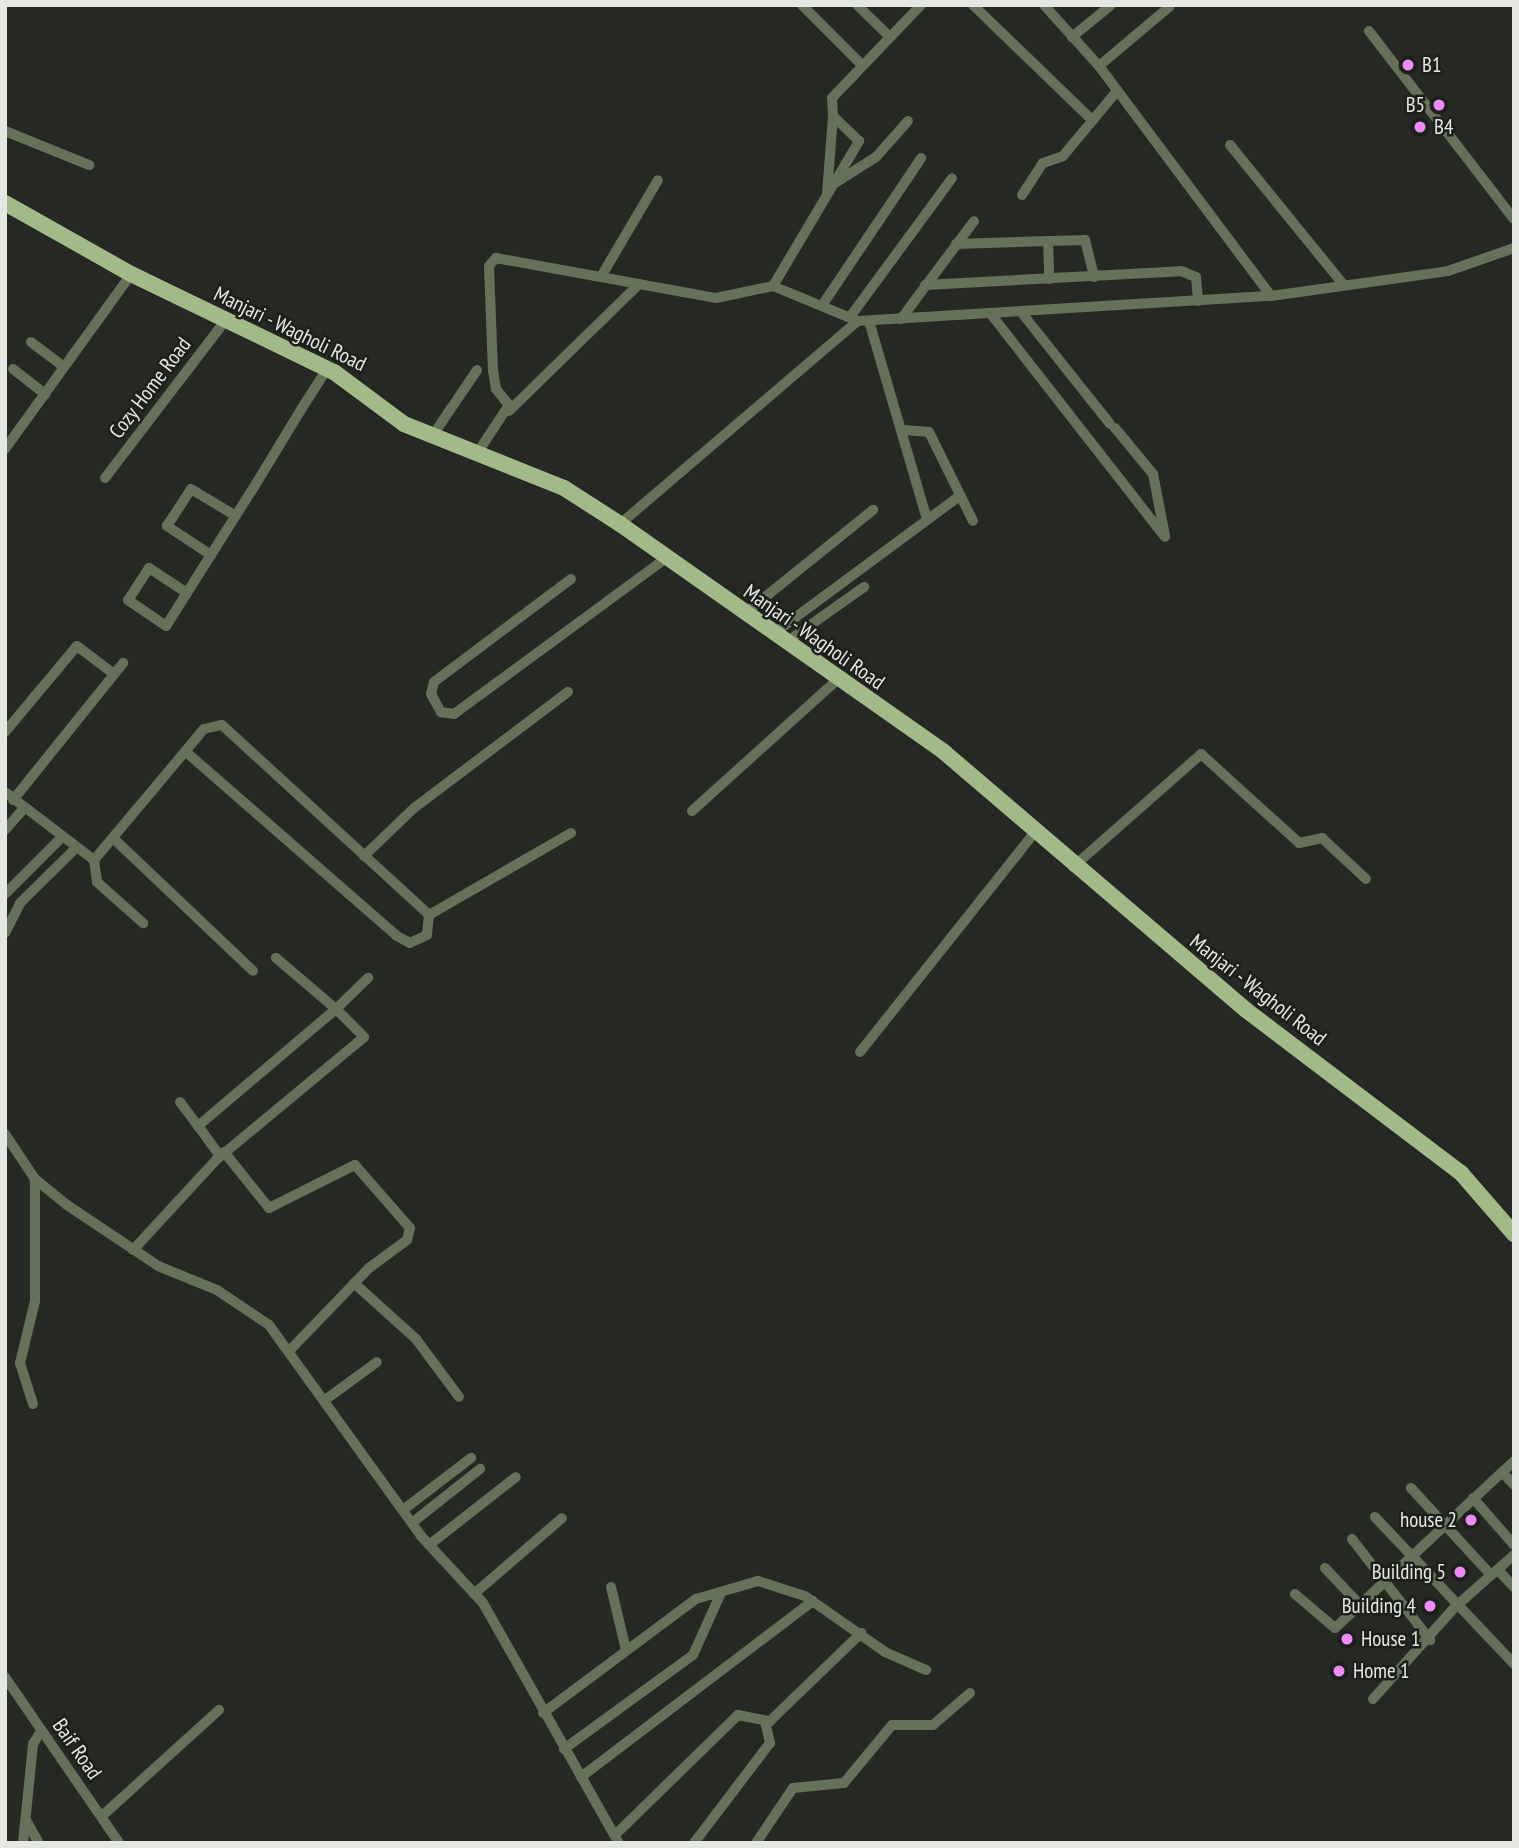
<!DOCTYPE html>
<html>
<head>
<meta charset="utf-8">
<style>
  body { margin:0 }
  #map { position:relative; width:1519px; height:1848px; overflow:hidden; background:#262923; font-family:"PT Sans Narrow",sans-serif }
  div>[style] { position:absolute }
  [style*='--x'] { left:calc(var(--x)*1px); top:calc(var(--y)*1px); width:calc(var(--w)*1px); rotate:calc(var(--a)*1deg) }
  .street>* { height:10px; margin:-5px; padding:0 5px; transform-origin:5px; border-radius:5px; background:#657159 }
  .primary>* { height:16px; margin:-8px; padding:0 8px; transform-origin:8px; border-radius:8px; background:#a2ba88 }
  .dots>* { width:19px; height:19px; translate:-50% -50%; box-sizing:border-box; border:4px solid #1d1f1a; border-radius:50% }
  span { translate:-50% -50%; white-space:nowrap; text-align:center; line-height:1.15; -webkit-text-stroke:5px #1d1f1a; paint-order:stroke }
  .poi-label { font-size:21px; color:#e5e7e3 }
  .left { translate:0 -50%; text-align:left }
  .right { translate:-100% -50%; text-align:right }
  .street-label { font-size:21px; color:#e5e7e3 }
  .frame { position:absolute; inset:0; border:7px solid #e5e7e3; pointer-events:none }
</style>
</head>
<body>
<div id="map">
  <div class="street">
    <div style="--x:802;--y:5;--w:85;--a:45"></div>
    <div style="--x:857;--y:5;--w:46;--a:44.1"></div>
    <div style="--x:973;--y:5;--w:165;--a:44"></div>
    <div style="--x:1044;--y:5;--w:82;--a:48"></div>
    <div style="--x:1099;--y:66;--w:287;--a:53.2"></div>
    <div style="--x:1369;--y:31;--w:237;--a:52.4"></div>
    <div style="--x:1072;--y:37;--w:50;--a:-39.4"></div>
    <div style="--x:1099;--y:66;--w:92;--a:-40.1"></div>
    <div style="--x:5;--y:131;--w:91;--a:22"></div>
    <div style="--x:1230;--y:145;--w:179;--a:50.9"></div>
    <div style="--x:835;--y:183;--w:49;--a:-32.4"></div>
    <div style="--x:876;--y:157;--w:48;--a:-48.4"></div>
    <div style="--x:827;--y:194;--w:78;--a:-85.6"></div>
    <div style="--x:1022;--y:195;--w:38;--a:-57"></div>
    <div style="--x:1043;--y:163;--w:21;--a:-19"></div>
    <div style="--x:1063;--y:156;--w:85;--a:-50.3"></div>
    <div style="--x:1048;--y:241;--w:38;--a:88"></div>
    <div style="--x:956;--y:244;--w:129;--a:-1.8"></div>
    <div style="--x:1085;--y:240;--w:38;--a:76"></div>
    <div style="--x:602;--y:275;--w:110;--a:-59.5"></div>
    <div style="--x:925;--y:285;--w:256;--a:-3.1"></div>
    <div style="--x:1181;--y:271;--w:16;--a:22"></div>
    <div style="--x:1196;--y:277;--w:24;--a:85"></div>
    <div style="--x:773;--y:286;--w:169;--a:-59.3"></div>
    <div style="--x:859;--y:141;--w:36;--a:-136"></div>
    <div style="--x:833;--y:116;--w:18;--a:-93"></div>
    <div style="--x:832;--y:98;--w:129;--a:-46.3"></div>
    <div style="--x:823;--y:304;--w:176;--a:-56.1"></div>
    <div style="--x:1021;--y:312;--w:143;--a:51.5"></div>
    <div style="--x:990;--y:313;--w:284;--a:52"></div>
    <div style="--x:850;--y:317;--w:172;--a:-53.7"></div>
    <div style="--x:901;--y:319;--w:122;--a:-53.3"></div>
    <div style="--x:869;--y:321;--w:203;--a:73.7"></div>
    <div style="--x:31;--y:342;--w:41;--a:37.1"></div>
    <div style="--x:13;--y:369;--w:41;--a:38"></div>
    <div style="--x:509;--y:411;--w:182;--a:-44.3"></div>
    <div style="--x:1115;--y:428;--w:60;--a:50.4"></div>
    <div style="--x:1153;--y:474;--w:63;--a:79"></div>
    <div style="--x:905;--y:430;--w:24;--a:5"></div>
    <div style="--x:929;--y:432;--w:99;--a:63.7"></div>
    <div style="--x:431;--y:438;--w:82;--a:-55.9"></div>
    <div style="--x:5;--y:449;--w:216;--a:-54.2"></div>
    <div style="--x:476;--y:455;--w:60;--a:-56.6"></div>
    <div style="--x:509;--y:405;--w:21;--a:-129"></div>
    <div style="--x:496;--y:389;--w:18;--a:-99"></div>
    <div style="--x:493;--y:371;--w:105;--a:-92.2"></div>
    <div style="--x:489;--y:266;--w:11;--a:-49"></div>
    <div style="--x:496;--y:258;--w:224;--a:10.3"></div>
    <div style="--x:716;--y:298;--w:58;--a:-11.9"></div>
    <div style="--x:773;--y:286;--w:92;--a:22.4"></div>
    <div style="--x:105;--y:478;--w:199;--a:-52.6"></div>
    <div style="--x:620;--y:524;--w:313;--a:-40.5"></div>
    <div style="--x:858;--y:321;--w:414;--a:-3.5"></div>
    <div style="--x:1271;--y:296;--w:179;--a:-8"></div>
    <div style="--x:1448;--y:271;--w:70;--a:-19.2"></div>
    <div style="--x:211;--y:555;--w:53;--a:-146.6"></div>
    <div style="--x:167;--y:526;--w:44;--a:-57"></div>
    <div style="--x:191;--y:489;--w:52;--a:31"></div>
    <div style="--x:571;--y:579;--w:171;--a:143.1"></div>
    <div style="--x:434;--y:682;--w:12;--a:104"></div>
    <div style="--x:431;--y:694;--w:21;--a:61"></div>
    <div style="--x:441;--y:712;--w:13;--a:9"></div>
    <div style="--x:454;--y:714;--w:263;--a:-36.3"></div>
    <div style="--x:187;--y:593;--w:45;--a:-146.7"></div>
    <div style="--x:149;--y:568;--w:38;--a:123"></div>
    <div style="--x:128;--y:600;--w:46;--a:34.4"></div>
    <div style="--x:166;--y:626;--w:165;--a:-57.7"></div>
    <div style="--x:254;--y:487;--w:92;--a:-58.7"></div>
    <div style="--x:302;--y:408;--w:46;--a:-57.3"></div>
    <div style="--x:744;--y:614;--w:166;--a:-38.9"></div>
    <div style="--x:773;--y:634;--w:230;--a:-36.5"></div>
    <div style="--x:785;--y:643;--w:97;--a:-35.3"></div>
    <div style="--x:5;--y:732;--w:112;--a:-50.1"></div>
    <div style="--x:77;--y:646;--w:46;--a:37.1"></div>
    <div style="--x:5;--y:792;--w:112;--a:37.4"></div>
    <div style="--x:94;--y:860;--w:171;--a:-50"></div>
    <div style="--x:204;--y:729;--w:18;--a:-13"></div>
    <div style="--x:222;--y:725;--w:281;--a:42.5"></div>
    <div style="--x:429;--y:915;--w:20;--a:96"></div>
    <div style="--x:427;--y:935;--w:19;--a:155"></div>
    <div style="--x:410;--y:943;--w:15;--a:-152"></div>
    <div style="--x:397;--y:936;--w:281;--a:-138.9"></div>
    <div style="--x:13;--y:800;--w:176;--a:-51.2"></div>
    <div style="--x:692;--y:811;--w:197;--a:-42.1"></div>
    <div style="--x:5;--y:830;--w:29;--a:-49"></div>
    <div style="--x:113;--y:838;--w:193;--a:43.5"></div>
    <div style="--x:364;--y:856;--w:69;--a:-43.8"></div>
    <div style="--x:414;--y:808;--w:193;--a:-37"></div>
    <div style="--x:94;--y:860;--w:22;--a:82"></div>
    <div style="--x:97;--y:882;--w:62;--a:41.7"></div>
    <div style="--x:1073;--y:867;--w:171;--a:-41.4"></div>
    <div style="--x:1201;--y:754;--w:132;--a:42.2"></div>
    <div style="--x:1299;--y:843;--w:24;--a:-12"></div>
    <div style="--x:1322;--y:838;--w:60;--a:43"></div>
    <div style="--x:5;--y:894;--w:78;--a:-45"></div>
    <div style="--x:429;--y:915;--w:164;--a:-30"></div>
    <div style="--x:5;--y:933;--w:34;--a:-63"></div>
    <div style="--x:20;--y:903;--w:77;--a:-44.5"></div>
    <div style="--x:860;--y:1052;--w:280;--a:-51.5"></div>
    <div style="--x:180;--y:1102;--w:30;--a:53"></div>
    <div style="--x:5;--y:1134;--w:54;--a:56.3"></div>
    <div style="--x:35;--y:1179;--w:41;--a:39.1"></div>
    <div style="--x:67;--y:1205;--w:110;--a:33.8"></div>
    <div style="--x:158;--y:1266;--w:64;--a:22.1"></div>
    <div style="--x:217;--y:1290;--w:63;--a:33.9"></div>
    <div style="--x:269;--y:1325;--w:260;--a:54.2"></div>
    <div style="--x:421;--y:1536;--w:91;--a:47.2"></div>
    <div style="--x:483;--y:1603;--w:276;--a:60.5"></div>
    <div style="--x:224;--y:1152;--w:72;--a:51.2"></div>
    <div style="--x:269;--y:1208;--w:96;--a:-26.6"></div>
    <div style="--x:355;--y:1165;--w:84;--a:48.9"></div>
    <div style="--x:410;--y:1228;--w:12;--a:104"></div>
    <div style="--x:407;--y:1240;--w:47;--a:143.6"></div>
    <div style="--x:369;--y:1268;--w:115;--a:133.9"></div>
    <div style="--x:220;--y:1156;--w:37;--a:-126"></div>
    <div style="--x:198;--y:1126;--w:181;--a:-40.3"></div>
    <div style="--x:336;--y:1009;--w:79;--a:-139.6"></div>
    <div style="--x:133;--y:1250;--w:122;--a:-47.3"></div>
    <div style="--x:216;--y:1160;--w:192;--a:-39.7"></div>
    <div style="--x:364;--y:1037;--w:40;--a:-135"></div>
    <div style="--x:336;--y:1009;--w:45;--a:-44.1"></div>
    <div style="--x:354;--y:1283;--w:84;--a:42.1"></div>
    <div style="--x:416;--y:1339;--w:72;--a:53.4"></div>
    <div style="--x:325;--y:1400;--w:64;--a:-36.2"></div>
    <div style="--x:33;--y:1404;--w:43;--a:-107.6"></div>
    <div style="--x:20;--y:1363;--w:64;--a:-76.4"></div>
    <div style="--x:35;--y:1301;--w:122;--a:-90"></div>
    <div style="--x:1502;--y:1472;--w:18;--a:47"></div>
    <div style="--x:1411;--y:1488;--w:118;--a:47.4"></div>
    <div style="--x:1473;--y:1498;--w:62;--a:48.9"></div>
    <div style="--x:403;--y:1510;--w:86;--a:-37.4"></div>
    <div style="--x:1375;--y:1517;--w:202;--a:46.6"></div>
    <div style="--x:412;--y:1523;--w:87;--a:-38.5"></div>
    <div style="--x:1352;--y:1539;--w:128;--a:52.3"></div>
    <div style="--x:429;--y:1545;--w:110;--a:-38"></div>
    <div style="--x:1325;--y:1568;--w:51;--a:46.6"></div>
    <div style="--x:1498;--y:1570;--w:23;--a:47"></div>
    <div style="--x:611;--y:1587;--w:65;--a:76.6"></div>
    <div style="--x:474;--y:1594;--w:116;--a:-40.8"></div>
    <div style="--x:1295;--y:1594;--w:52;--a:40.4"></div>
    <div style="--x:1335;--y:1628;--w:245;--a:-43"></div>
    <div style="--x:5;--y:1677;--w:201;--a:55.5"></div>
    <div style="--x:1373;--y:1699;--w:123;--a:-48.3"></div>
    <div style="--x:1455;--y:1607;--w:79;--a:-41.4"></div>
    <div style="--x:543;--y:1713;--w:191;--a:-36.7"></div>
    <div style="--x:696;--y:1599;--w:65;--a:-16.2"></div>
    <div style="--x:758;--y:1581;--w:49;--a:17.7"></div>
    <div style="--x:805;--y:1596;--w:98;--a:35"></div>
    <div style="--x:885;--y:1652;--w:45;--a:23.7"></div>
    <div style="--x:564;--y:1749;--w:160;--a:-36.1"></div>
    <div style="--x:693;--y:1655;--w:68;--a:-65.7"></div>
    <div style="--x:581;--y:1777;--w:291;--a:-37.2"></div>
    <div style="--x:102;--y:1816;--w:158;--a:-42.2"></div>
    <div style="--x:26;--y:1820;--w:26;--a:61"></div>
    <div style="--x:615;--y:1835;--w:172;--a:-44.3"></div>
    <div style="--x:738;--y:1715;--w:33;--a:11"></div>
    <div style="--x:770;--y:1721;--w:127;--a:-44"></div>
    <div style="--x:23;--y:1843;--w:100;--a:-84.2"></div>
    <div style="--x:33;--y:1744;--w:15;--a:-58"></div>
    <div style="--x:694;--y:1843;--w:126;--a:-52.8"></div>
    <div style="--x:770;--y:1743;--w:22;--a:-103"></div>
    <div style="--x:756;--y:1843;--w:66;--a:-56.1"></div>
    <div style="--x:793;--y:1788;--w:51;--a:-5.6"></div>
    <div style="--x:844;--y:1783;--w:75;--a:-50.4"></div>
    <div style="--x:892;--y:1725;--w:41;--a:0"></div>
    <div style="--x:933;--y:1725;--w:49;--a:-40.9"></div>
  </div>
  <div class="primary">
    <div style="--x:5;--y:203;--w:145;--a:29.4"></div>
    <div style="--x:131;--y:274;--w:225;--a:25.8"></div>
    <div style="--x:334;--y:372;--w:87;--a:36.6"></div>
    <div style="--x:404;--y:424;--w:172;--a:21.8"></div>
    <div style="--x:564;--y:488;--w:67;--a:32.7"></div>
    <div style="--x:620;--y:524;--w:396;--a:35.1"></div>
    <div style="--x:944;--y:752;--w:397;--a:40.5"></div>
    <div style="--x:1246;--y:1010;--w:270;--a:37.2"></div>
    <div style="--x:1461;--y:1173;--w:81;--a:49"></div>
  </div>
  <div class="dots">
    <div style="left:1408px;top:65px;background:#ed8cf9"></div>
    <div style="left:1439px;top:105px;background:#ed8cf9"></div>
    <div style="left:1420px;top:127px;background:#ed8cf9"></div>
    <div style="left:1471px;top:1520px;background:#ed8cf9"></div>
    <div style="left:1460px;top:1572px;background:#ed8cf9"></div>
    <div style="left:1430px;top:1606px;background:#ed8cf9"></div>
    <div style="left:1347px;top:1639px;background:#ed8cf9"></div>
    <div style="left:1339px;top:1671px;background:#ed8cf9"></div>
  </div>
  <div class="poi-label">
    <span class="left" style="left:1422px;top:65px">B1</span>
    <span class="right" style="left:1425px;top:105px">B5</span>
    <span class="left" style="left:1434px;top:127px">B4</span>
    <span class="right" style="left:1457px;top:1520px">house 2</span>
    <span class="right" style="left:1446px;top:1572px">Building 5</span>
    <span class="right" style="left:1416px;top:1606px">Building 4</span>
    <span class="left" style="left:1361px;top:1639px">House 1</span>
    <span class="left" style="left:1353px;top:1671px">Home 1</span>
  </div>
  <div class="street-label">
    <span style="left:290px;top:329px;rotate:26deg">Manjari - Wagholi Road</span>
    <span style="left:150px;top:388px;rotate:-53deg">Cozy Home Road</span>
    <span style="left:814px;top:637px;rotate:35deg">Manjari - Wagholi Road</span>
    <span style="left:1258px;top:990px;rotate:38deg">Manjari - Wagholi Road</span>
    <span style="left:77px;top:1749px;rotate:55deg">Baif Road</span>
  </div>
  <div class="frame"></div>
</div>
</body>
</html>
